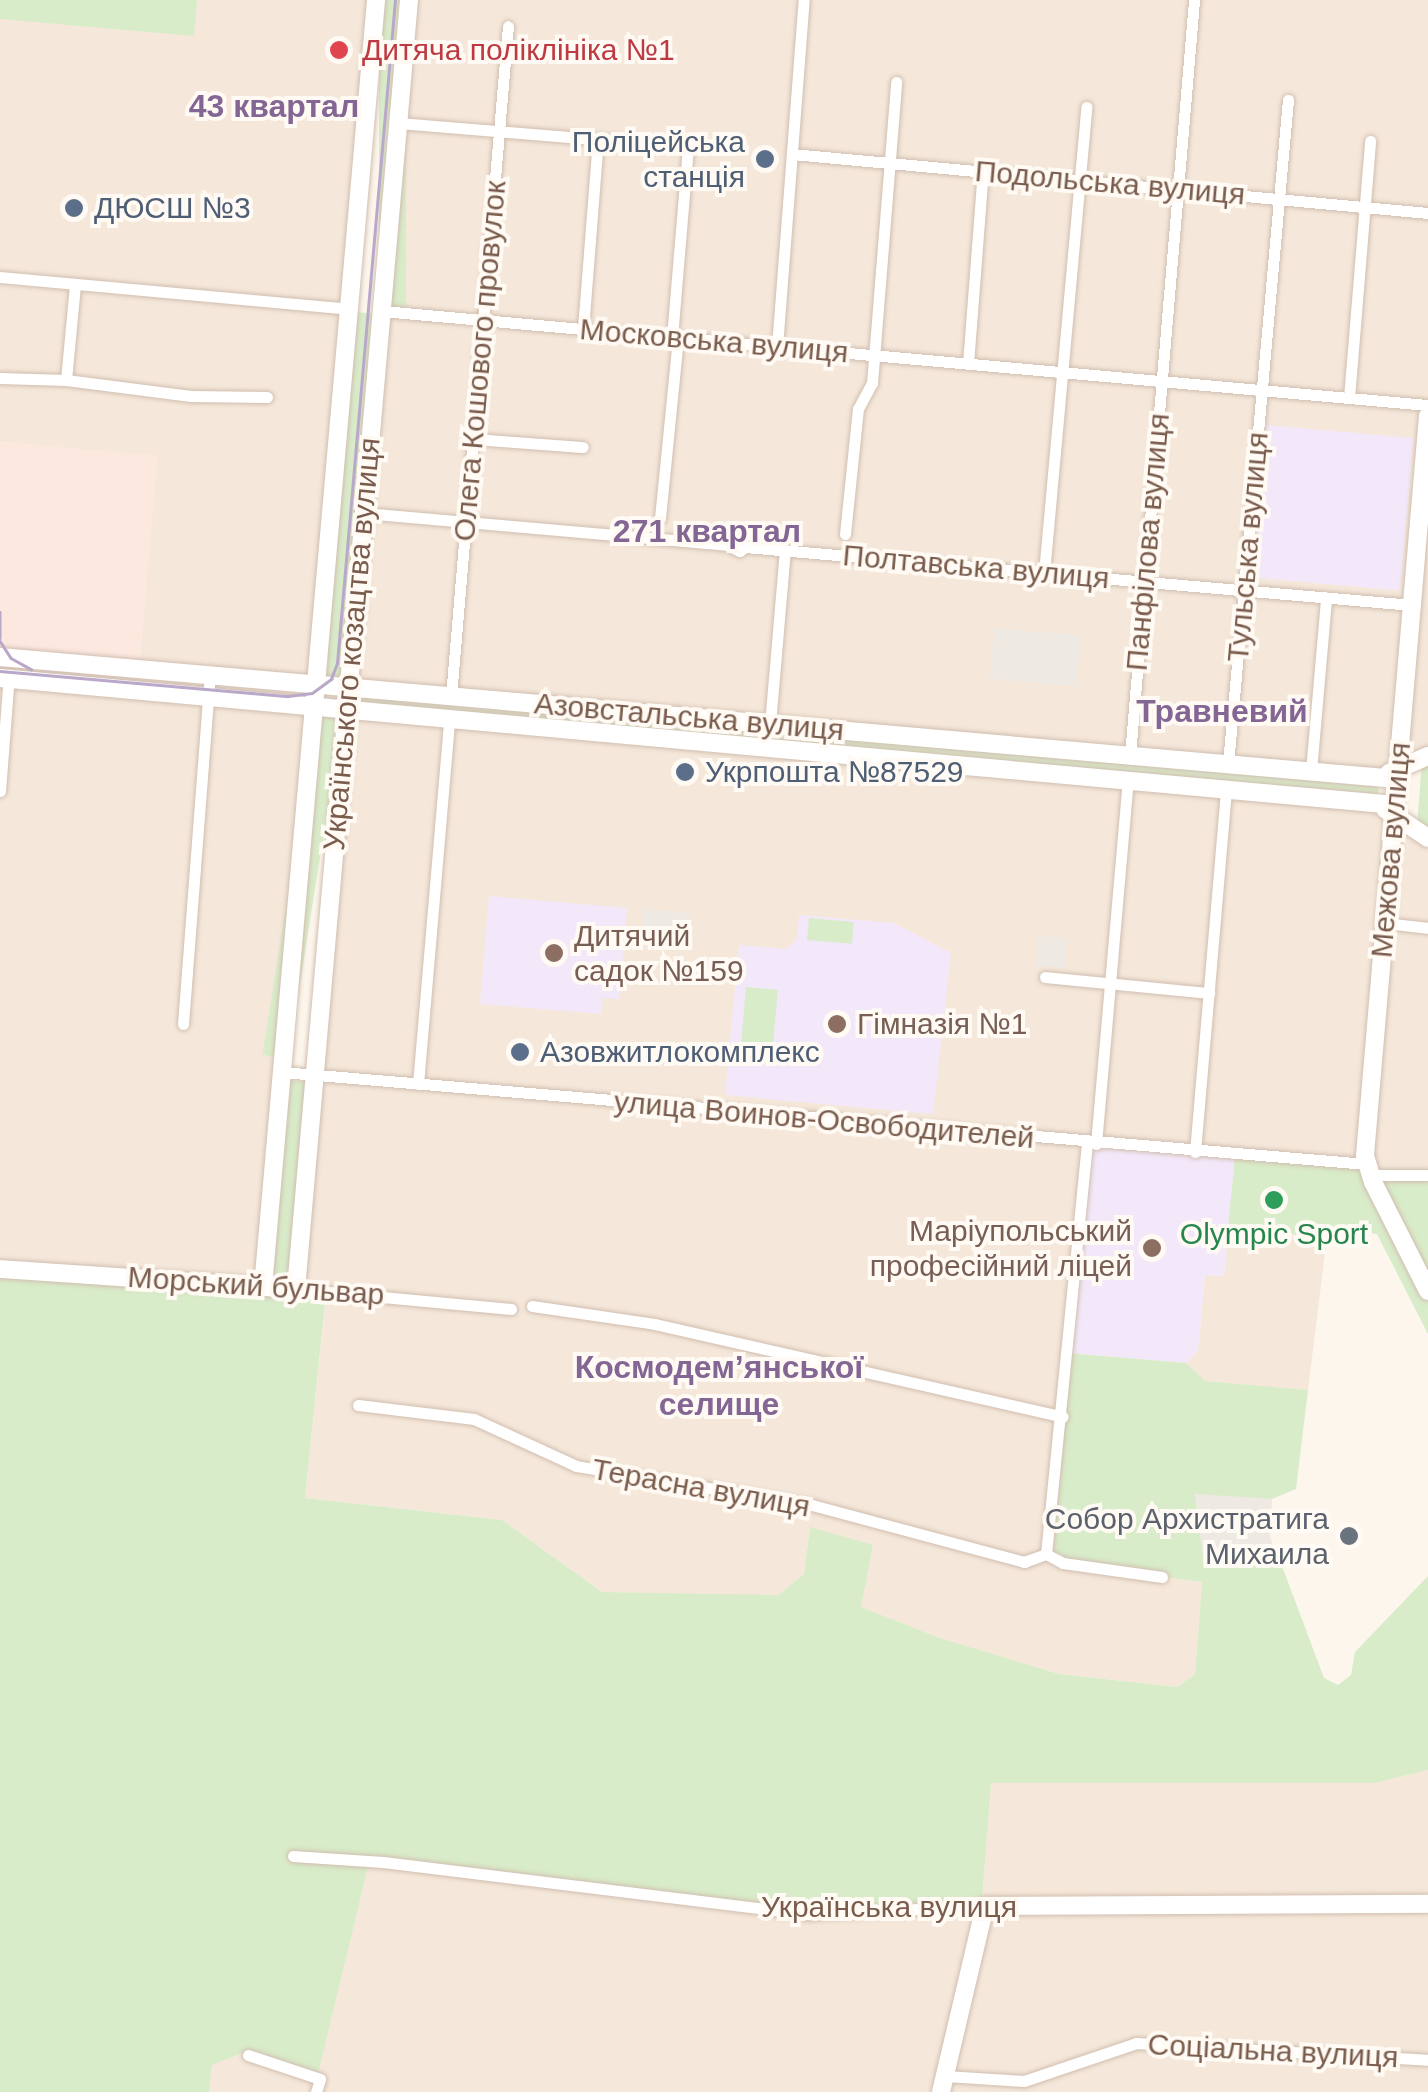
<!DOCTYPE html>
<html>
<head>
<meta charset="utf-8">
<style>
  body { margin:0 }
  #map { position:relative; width:1428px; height:2092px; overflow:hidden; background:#fdf6ec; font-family:Arial,sans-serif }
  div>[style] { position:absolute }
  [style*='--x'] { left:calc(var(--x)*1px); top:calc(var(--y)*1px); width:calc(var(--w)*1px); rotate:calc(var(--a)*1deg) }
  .residential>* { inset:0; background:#f5e8da }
  .commercial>* { inset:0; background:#fde8e0; transform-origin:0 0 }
  .industrial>* { inset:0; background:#efe9e4; transform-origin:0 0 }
  .education>* { inset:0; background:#f3e8fa; transform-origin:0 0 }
  .green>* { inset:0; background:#d8ecc9; transform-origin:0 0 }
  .roads { filter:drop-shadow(0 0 2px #d1beb0) drop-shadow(0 0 2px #d1beb0) }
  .street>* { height:11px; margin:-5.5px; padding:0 5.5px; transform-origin:5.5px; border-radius:5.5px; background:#fff }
  .secondary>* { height:18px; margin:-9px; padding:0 9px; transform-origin:9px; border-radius:9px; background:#fff }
  .tram>* { height:2.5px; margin:-1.25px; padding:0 1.25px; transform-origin:1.25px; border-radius:1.25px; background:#b9a8c9 }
  .dots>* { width:28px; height:28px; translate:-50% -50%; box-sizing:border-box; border:5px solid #fffaf3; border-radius:50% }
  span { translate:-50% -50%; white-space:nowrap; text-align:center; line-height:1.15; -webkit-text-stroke:8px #fffaf3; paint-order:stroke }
  .health-label { font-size:30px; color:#be3a42 }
  .left { translate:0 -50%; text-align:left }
  .service-label { font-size:30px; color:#4e5e75 }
  .right { translate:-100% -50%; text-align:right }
  .street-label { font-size:30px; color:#7a5c4d }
  .education-label { font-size:30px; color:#785e54 }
  .leisure-label { font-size:30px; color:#27864d }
  .worship-label { font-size:30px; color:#5b616d }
  .neighbourhood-label { font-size:32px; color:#846695; font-weight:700 }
</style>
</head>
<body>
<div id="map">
  <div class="residential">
    <div style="clip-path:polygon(0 0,373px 0,314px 681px,139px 666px,157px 457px,0 442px)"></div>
    <div style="clip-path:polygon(412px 0,1428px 0,1428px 752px,1379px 774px,352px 684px)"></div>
    <div style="clip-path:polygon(0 682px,311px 709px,261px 1284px,0 1266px)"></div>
    <div style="clip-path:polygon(349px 714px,1376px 806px,1428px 841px,1428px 1173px,1088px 1143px,1054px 1563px,1202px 1582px,1195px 1674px,1177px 1687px,1059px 1674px,937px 1637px,860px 1607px,873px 1546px,810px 1527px,804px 1574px,779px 1596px,602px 1592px,502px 1520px,305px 1498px,327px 1288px,300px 1285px)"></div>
    <div style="clip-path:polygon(1228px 1228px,1327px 1237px,1308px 1390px,1204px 1381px,1186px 1363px,1198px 1350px,1205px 1275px,1224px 1276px)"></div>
    <div style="clip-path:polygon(1428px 1770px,1428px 2092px,209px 2092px,212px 2065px,248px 2051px,318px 2073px,371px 1855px,602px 1886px,982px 1901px,991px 1783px,1375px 1783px)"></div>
  </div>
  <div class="commercial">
    <div style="left:0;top:442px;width:158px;height:212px;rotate:5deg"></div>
  </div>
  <div class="industrial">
    <div style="left:994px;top:628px;width:87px;height:51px;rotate:5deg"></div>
    <div style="left:644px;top:909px;width:46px;height:27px;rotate:5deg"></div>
    <div style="left:1038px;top:936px;width:29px;height:30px;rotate:4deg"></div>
    <div style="clip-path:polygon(1195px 1493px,1272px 1499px,1270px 1537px,1279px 1558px,1204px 1563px)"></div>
  </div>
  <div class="education">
    <div style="left:1265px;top:425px;width:149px;height:153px;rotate:5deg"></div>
    <div style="clip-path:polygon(489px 896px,627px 908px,619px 999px,602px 998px,601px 1014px,480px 1004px)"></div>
    <div style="clip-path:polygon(799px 915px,894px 923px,951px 953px,933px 1114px,725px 1095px,739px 945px,787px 949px,797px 939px)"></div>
    <div style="clip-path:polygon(1087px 1143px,1235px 1156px,1224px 1276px,1205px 1275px,1198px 1350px,1186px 1363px,1068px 1353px)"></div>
  </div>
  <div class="green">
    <div style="clip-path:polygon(0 0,197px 0,194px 36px,0 19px)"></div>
    <div style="left:379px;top:0;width:27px;height:307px"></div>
    <div style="left:352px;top:312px;width:26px;height:371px;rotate:4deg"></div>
    <div style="left:351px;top:689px;width:1032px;height:19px;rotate:5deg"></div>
    <div style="left:317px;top:710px;width:26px;height:349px;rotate:9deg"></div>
    <div style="clip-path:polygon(1428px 759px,1428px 834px,1417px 826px,1422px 761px)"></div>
    <div style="left:809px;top:918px;width:45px;height:22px;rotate:5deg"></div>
    <div style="left:746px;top:987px;width:32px;height:61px;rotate:5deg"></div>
    <div style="left:284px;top:1080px;width:27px;height:204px;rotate:6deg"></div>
    <div style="clip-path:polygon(1235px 1156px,1428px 1173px,1428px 1334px,1377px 1234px,1328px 1228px,1327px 1237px,1228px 1228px)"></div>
    <div style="clip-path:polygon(0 1273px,326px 1294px,305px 1498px,502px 1520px,602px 1592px,779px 1595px,804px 1574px,810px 1527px,873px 1545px,861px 1607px,937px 1637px,1059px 1674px,1177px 1687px,1195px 1674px,1202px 1582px,1053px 1563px,1068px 1353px,1186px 1363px,1205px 1381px,1308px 1390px,1296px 1489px,1272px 1499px,1195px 1494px,1204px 1563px,1279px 1558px,1324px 1678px,1338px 1685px,1351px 1675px,1355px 1652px,1428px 1576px,1428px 1770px,1375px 1783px,991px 1783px,982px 1901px,826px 1912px,371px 1855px,318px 2074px,248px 2051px,212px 2065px,209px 2092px,0 2092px)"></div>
  </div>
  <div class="roads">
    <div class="street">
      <div style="--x:398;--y:123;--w:291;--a:4.7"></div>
      <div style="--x:688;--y:147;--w:191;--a:94.8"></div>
      <div style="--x:792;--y:154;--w:639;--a:5.3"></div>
      <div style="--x:0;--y:277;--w:350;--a:5.2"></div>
      <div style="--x:382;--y:311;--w:1050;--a:5.14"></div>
      <div style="--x:583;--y:329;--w:190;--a:-85.5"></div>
      <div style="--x:777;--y:347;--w:348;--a:-85.6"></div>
      <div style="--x:968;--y:364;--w:194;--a:-85.6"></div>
      <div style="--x:0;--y:378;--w:66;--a:1.7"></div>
      <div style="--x:66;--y:380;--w:126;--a:7.3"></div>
      <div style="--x:191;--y:396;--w:76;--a:0.8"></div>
      <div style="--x:66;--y:380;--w:96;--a:-84.6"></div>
      <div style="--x:1349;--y:398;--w:258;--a:-85.3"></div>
      <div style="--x:473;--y:439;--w:110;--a:4.2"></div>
      <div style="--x:364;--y:513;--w:364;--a:5"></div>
      <div style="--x:727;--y:545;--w:14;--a:25"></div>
      <div style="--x:740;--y:551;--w:6;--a:-39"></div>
      <div style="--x:745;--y:547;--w:670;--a:4.97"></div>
      <div style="--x:660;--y:518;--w:181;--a:-84.3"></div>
      <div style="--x:845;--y:534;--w:126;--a:-84.1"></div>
      <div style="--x:858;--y:409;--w:30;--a:-62"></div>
      <div style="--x:872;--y:383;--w:302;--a:-85.4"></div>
      <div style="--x:1044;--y:573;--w:468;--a:-84.8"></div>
      <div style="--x:451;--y:696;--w:672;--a:-85.14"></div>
      <div style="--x:770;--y:724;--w:175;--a:-85.1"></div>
      <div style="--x:1130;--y:755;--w:758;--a:-85.15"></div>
      <div style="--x:1228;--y:764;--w:667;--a:-84.84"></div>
      <div style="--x:1311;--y:771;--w:174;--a:-85"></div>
      <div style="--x:0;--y:791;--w:116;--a:-85.6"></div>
      <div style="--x:1385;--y:923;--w:43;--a:6.6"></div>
      <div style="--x:1045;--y:977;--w:165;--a:5.6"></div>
      <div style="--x:183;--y:1024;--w:349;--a:-85.6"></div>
      <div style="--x:282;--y:1072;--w:1088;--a:4.85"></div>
      <div style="--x:418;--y:1084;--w:365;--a:-85.1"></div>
      <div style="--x:1087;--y:1143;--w:413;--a:95.7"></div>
      <div style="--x:1046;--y:1554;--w:19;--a:28"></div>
      <div style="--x:1063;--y:1563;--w:100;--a:8"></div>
      <div style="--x:1096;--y:1144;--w:364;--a:-85"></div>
      <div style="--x:1195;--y:1152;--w:363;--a:-85.1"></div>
      <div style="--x:1370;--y:1175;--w:58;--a:0"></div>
      <div style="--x:296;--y:1289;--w:216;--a:5.3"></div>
      <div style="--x:532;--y:1306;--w:124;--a:8.3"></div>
      <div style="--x:655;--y:1324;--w:418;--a:12.8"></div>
      <div style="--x:358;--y:1405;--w:117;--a:6.9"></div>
      <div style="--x:474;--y:1419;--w:112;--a:24.7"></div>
      <div style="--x:576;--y:1466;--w:239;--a:9.4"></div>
      <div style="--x:812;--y:1505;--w:220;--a:15"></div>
      <div style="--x:1024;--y:1562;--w:23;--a:-20"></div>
      <div style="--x:293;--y:1856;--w:90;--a:3.8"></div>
      <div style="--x:383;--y:1862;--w:429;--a:7"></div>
      <div style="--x:809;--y:1914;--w:176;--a:-2.6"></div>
      <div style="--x:248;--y:2055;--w:76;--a:18.4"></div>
      <div style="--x:320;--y:2079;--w:14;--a:107"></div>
      <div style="--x:945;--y:2076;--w:79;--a:3.6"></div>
      <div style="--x:1024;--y:2081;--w:118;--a:-18.7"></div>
      <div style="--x:1136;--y:2043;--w:292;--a:3.3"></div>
    </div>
    <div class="secondary">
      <div style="--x:1428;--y:416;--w:743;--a:94.87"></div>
      <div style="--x:1365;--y:1156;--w:27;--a:73"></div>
      <div style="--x:1373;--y:1182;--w:122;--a:63.2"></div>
      <div style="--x:0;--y:657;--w:1402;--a:4.99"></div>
      <div style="--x:0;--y:678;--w:1401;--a:5.2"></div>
      <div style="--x:1389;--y:773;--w:43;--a:-23.6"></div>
      <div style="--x:1385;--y:809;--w:52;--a:34"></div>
      <div style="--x:0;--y:1269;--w:297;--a:3.9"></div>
      <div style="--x:296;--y:1289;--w:1294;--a:-84.99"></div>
      <div style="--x:263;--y:1287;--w:1292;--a:-84.98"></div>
      <div style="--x:941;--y:2092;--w:191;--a:-76.7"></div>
      <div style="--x:985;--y:1906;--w:443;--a:-0.3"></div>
    </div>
  </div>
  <div class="tram">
    <div style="--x:0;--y:612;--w:26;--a:90"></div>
    <div style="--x:0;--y:641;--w:20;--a:57"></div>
    <div style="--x:11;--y:658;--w:23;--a:29"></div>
    <div style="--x:0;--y:671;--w:289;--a:5"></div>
    <div style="--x:288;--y:696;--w:24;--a:-7"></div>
    <div style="--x:312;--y:693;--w:24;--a:-36"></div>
    <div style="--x:331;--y:679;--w:17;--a:-69"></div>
    <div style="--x:337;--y:663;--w:666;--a:-85"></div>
  </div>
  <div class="dots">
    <div style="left:339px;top:50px;background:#e0444e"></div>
    <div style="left:765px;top:159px;background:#5c6f8a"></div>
    <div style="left:74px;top:208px;background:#5c6f8a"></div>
    <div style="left:685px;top:772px;background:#5c6f8a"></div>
    <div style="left:554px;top:953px;background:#8d6e63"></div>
    <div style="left:837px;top:1024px;background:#8d6e63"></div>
    <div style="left:520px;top:1052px;background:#5c6f8a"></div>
    <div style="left:1274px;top:1200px;background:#2e9e5b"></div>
    <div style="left:1152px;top:1248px;background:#8d6e63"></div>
    <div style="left:1349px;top:1536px;background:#6b7280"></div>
  </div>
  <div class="health-label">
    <span class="left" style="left:362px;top:50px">Дитяча поліклініка №1</span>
  </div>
  <div class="service-label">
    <span class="right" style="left:745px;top:159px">Поліцейська<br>станція</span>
    <span class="left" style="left:94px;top:208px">ДЮСШ №3</span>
    <span class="left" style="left:705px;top:772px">Укрпошта №87529</span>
    <span class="left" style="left:540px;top:1052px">Азовжитлокомплекс</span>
  </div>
  <div class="street-label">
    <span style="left:1110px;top:183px;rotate:5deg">Подольська вулиця</span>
    <span style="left:714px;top:341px;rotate:5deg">Московська вулиця</span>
    <span style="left:480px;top:361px;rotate:-85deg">Олега Кошового провулок</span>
    <span style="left:1148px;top:542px;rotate:-85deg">Панфілова вулиця</span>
    <span style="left:1248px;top:547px;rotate:-85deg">Тульська вулиця</span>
    <span style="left:976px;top:567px;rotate:5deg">Полтавська вулиця</span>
    <span style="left:352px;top:644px;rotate:-85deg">Українського козацтва вулиця</span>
    <span style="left:689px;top:717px;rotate:5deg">Азовстальська вулиця</span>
    <span style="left:1391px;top:850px;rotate:-85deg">Межова вулиця</span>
    <span style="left:824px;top:1120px;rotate:5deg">улица Воинов-Освободителей</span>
    <span style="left:256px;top:1286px;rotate:4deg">Морський бульвар</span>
    <span style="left:701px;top:1488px;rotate:10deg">Терасна вулиця</span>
    <span style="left:889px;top:1907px">Українська вулиця</span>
    <span style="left:1273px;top:2051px;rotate:3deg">Соціальна вулиця</span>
  </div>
  <div class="education-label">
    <span class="left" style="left:574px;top:953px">Дитячий<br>садок №159</span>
    <span class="left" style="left:857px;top:1024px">Гімназія №1</span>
    <span class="right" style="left:1132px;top:1248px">Маріупольський<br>професійний ліцей</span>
  </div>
  <div class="leisure-label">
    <span style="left:1274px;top:1234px">Olympic Sport</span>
  </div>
  <div class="worship-label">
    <span class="right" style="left:1329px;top:1536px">Собор Архистратига<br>Михаила</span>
  </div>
  <div class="neighbourhood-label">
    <span style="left:274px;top:106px">43 квартал</span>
    <span style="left:707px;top:531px">271 квартал</span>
    <span style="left:1222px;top:711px">Травневий</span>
    <span style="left:719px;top:1386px">Космодем’янської<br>селище</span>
  </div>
</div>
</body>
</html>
